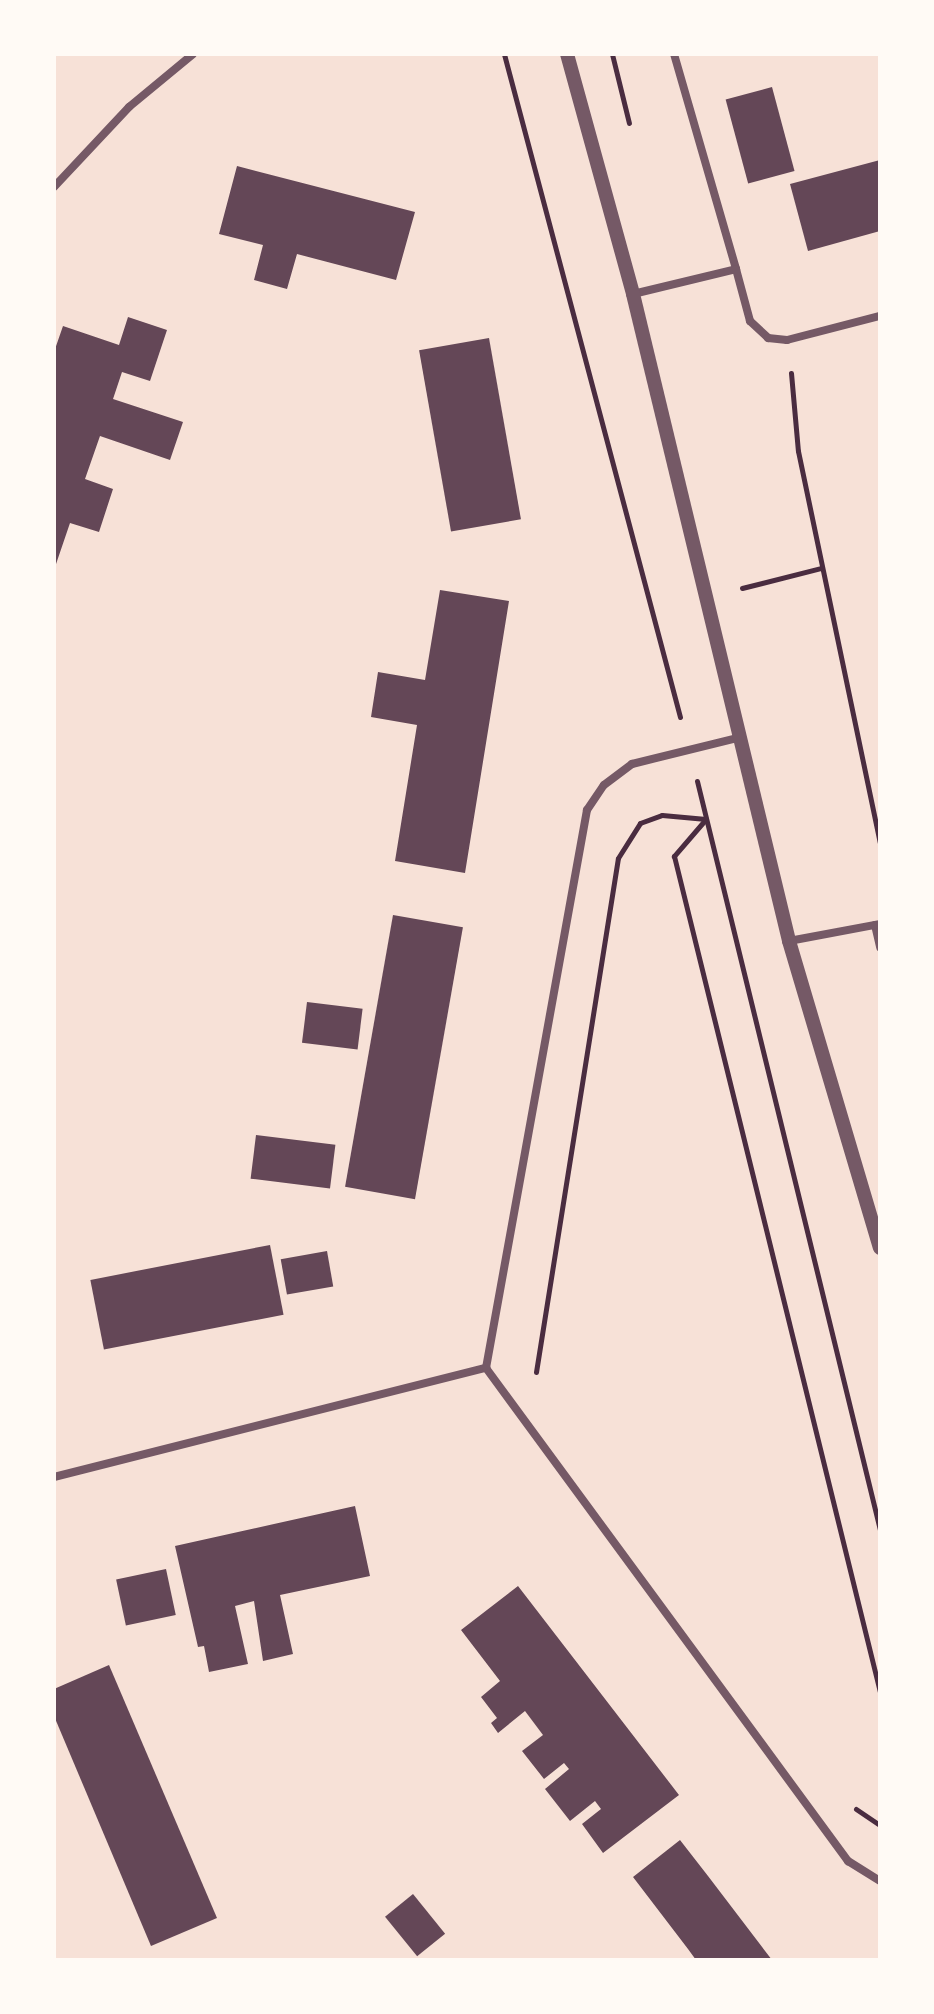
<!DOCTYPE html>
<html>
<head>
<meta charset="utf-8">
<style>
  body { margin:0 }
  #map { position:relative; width:934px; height:2014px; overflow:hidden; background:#f7e1d7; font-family:"Exo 2",sans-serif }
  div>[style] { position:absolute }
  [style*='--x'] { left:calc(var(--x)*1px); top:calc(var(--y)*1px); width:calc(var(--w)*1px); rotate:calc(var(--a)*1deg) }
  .building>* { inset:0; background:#644757; transform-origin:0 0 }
  .path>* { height:5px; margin:-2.5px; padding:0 2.5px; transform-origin:2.5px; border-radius:2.5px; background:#4a2c40 }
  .minor>* { height:8px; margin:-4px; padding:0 4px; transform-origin:4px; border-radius:4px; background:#755966 }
  .tertiary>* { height:14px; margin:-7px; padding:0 7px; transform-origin:7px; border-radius:7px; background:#755966 }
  span { translate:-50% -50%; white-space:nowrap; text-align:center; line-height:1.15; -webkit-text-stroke:6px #fffaf5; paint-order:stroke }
  .frame { position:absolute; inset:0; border:56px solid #fffaf5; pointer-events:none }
</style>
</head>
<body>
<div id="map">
  <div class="building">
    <div style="left:772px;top:87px;width:87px;height:48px;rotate:75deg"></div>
    <div style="clip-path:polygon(880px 160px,880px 231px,808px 251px,790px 184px)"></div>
    <div style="clip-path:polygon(237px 166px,415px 212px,396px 280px,297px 254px,287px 289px,254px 280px,263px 245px,219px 234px)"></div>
    <div style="clip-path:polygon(128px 317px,167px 330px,150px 381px,122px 372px,113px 399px,183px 422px,170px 460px,100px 436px,85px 479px,113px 489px,99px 532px,70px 523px,54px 570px,54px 352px,63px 326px,119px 345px)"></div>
    <div style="left:489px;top:338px;width:184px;height:71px;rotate:80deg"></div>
    <div style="clip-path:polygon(440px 590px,509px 601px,465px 873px,395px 861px,417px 725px,371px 717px,378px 672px,425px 680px)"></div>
    <div style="left:393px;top:915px;width:71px;height:276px;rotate:10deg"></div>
    <div style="left:307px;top:1002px;width:56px;height:41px;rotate:7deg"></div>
    <div style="left:256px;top:1135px;width:80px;height:44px;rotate:7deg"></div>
    <div style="left:270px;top:1245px;width:71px;height:183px;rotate:79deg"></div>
    <div style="left:327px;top:1251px;width:36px;height:47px;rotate:80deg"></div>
    <div style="clip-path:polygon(355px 1506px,370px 1576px,280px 1595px,293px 1654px,263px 1661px,254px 1601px,235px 1606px,248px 1664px,209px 1672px,204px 1646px,198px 1647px,175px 1546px)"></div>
    <div style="left:166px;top:1569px;width:47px;height:51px;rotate:78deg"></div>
    <div style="clip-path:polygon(518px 1586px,679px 1795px,603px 1853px,582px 1824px,601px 1809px,595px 1801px,570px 1821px,545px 1789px,569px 1769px,564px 1763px,544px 1779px,522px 1751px,543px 1735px,525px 1711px,498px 1733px,491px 1723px,497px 1718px,481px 1697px,500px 1681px,461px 1630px)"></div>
    <div style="clip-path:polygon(109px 1665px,217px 1918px,151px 1946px,54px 1716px,54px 1689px)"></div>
    <div style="clip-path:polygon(680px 1840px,708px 1876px,772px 1960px,696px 1960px,688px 1949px,633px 1877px)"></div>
    <div style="left:413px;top:1894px;width:51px;height:36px;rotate:51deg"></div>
  </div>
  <div class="path">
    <div style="--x:504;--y:54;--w:686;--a:75.13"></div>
    <div style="--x:612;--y:54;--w:71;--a:76.2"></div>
    <div style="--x:791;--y:373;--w:78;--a:84.9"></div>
    <div style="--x:798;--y:451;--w:400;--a:78.2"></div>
    <div style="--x:742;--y:588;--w:81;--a:-14.2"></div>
    <div style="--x:697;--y:781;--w:771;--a:76.27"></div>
    <div style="--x:705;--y:820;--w:48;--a:130.7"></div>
    <div style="--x:674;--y:856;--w:861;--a:76.16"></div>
    <div style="--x:536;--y:1372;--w:520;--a:-80.94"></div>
    <div style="--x:618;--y:858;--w:41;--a:-57.8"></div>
    <div style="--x:640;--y:823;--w:23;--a:-20"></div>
    <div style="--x:662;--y:815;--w:44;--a:5.2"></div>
    <div style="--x:856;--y:1809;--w:29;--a:34"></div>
  </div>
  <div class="minor">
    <div style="--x:674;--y:54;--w:224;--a:73.9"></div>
    <div style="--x:54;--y:187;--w:110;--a:-46.8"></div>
    <div style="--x:129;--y:107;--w:83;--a:-39.6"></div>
    <div style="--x:633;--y:294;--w:106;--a:-13.6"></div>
    <div style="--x:736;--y:269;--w:54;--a:74.9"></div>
    <div style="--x:750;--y:321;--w:25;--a:43"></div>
    <div style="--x:768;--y:338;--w:19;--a:6"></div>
    <div style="--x:787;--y:340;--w:96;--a:-14.5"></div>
    <div style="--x:875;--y:925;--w:23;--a:77"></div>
    <div style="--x:789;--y:941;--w:93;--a:-10.6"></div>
    <div style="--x:486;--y:1368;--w:612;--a:53.71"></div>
    <div style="--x:848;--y:1861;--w:38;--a:32"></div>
    <div style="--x:54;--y:1477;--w:446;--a:-14.2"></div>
    <div style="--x:486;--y:1368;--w:567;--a:-79.74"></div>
    <div style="--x:587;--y:810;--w:30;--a:-56"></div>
    <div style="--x:604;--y:785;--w:35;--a:-37"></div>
    <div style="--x:632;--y:764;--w:108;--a:-13.9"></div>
  </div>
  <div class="tertiary">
    <div style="--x:567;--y:54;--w:249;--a:74.6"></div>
    <div style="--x:633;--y:294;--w:666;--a:76.44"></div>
    <div style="--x:789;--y:941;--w:320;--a:73.5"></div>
  </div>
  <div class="frame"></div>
</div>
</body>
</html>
